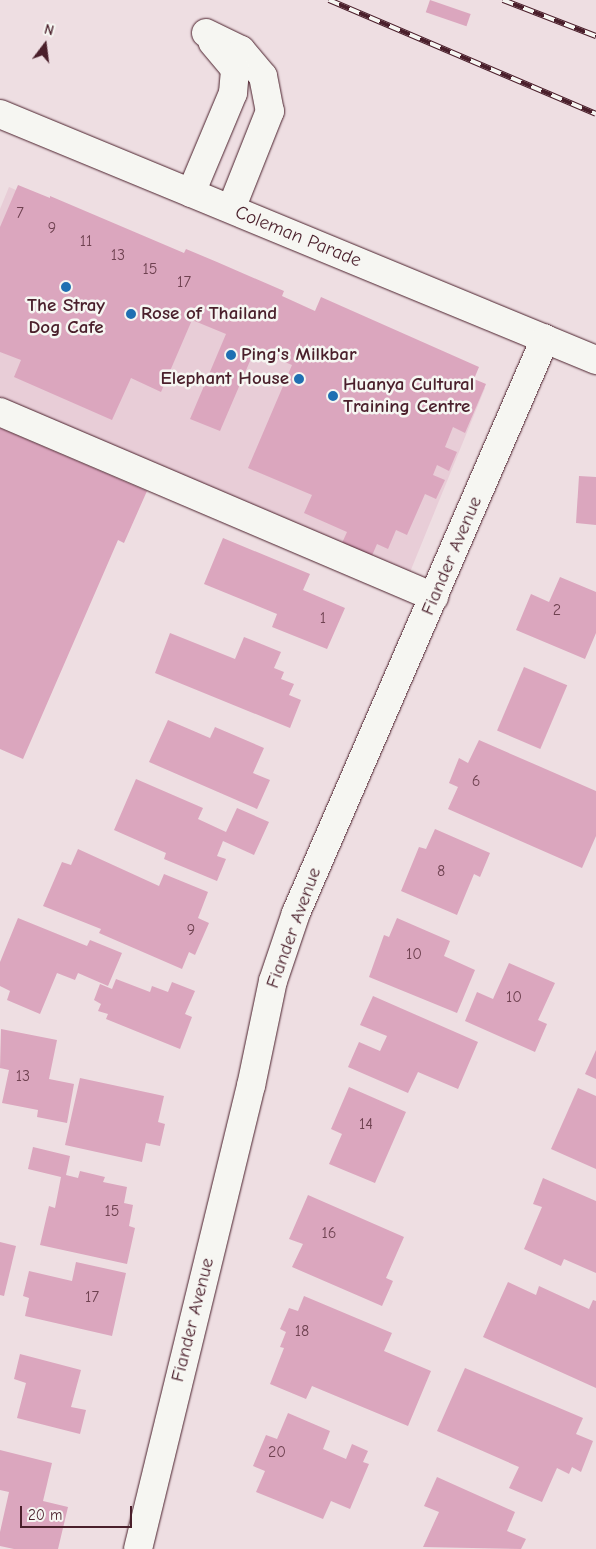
<!DOCTYPE html>
<html>
<head>
<meta charset="utf-8">
<style>
  body { margin:0 }
  #map { position:relative; width:596px; height:1549px; overflow:hidden; background:#eedee2; font-family:"Comic Neue",sans-serif }
  div>[style] { position:absolute }
  [style*='--x'] { left:calc(var(--x)*1px); top:calc(var(--y)*1px); width:calc(var(--w)*1px); rotate:calc(var(--a)*1deg) }
  .built>* { inset:0; background:#e8cdd7 }
  .building>* { inset:0; background:#dba6be; transform-origin:0 0 }
  .roads { filter:drop-shadow(0 0 1px #4a1f2b) drop-shadow(0 0 1px #4a1f2b) }
  .minor>* { height:28px; margin:-14px; padding:0 14px; transform-origin:14px; border-radius:14px; background:#f6f6f2 }
  .rail>* { height:5.5px; margin-top:-2.75px; transform-origin:0; background:repeating-linear-gradient(90deg,#f6f6f2 0 11px,#4a1f2b 0 22px); box-sizing:border-box; border-block:1px solid #4a1f2b }
  .dots>* { width:14px; height:14px; translate:-50% -50%; box-sizing:border-box; border:2px solid #f6f6f2; border-radius:50% }
  span { translate:-50% -50%; white-space:nowrap; text-align:center; line-height:1.15; -webkit-text-stroke:5px #f6f6f2; paint-order:stroke }
  .number-label { font-size:16px; color:#6e4150 }
  .number-label span { -webkit-text-stroke-width:0 }
  .street-label { font-size:19px; color:#4a1f2b }
  .poi-label { font-size:19px; color:#4a1f2b; font-weight:700 }
  .left { translate:0 -50%; text-align:left }
  .right { translate:-100% -50%; text-align:right }
  .north { position:absolute; left:20px; top:20px; width:50px; height:50px; -webkit-text-stroke:4px #f6f6f2; paint-order:stroke; rotate:15deg; font-size:14px; font-weight:700; line-height:20px; text-align:center; color:#4a1f2b }
  .north::after { content:''; display:block; margin:auto; width:18px; height:22px; background:#4a1f2b; clip-path:polygon(50% 0,100% 100%,50% 72%,0 100%) }
  .scale { position:absolute; left:20px; top:1506px; width:112px; height:22px; box-sizing:border-box; border:2px solid #4a1f2b; border-top:0; padding-left:6px; font-size:15px; line-height:18px; white-space:nowrap; color:#4a1f2b; -webkit-text-stroke:4px #f6f6f2; paint-order:stroke }
</style>
</head>
<body>
<div id="map">
  <div class="built">
    <div style="clip-path:polygon(9px 187px,485px 388px,408px 577px,0 404px,0 209px)"></div>
  </div>
  <div class="building">
    <div style="left:430px;top:0;width:43px;height:13px;rotate:19deg"></div>
    <div style="clip-path:polygon(18px 185px,50px 198px,50px 196px,184px 253px,186px 249px,217px 262px,284px 291px,282px 296px,315px 311px,321px 297px,479px 367px,474px 379px,486px 384px,465px 433px,453px 427px,445px 447px,457px 452px,449px 471px,437px 465px,433px 475px,445px 480px,436px 499px,425px 494px,407px 535px,396px 530px,388px 549px,377px 544px,368px 565px,338px 552px,347px 532px,304px 513px,312px 495px,248px 468px,292px 365px,258px 351px,259px 348px,256px 347px,220px 431px,190px 419px,226px 334px,192px 320px,161px 392px,131px 378px,112px 420px,14px 377px,21px 360px,0 352px,0 227px)"></div>
    <div style="clip-path:polygon(0 428px,147px 491px,124px 543px,118px 540px,23px 759px,0 749px)"></div>
    <div style="clip-path:polygon(579px 476px,596px 477px,596px 525px,576px 523px)"></div>
    <div style="clip-path:polygon(223px 538px,310px 574px,303px 590px,345px 608px,327px 649px,272px 627px,277px 614px,204px 584px)"></div>
    <div style="clip-path:polygon(560px 577px,596px 592px,596px 633px,585px 659px,516px 630px,531px 594px,549px 602px)"></div>
    <div style="clip-path:polygon(170px 633px,235px 659px,244px 637px,281px 652px,274px 668px,284px 672px,281px 679px,294px 684px,289px 695px,301px 700px,290px 728px,155px 673px)"></div>
    <div style="left:524px;top:667px;width:47px;height:69px;rotate:23deg"></div>
    <div style="clip-path:polygon(168px 720px,210px 738px,215px 727px,264px 748px,253px 773px,270px 780px,257px 809px,149px 762px)"></div>
    <div style="clip-path:polygon(479px 740px,596px 791px,596px 836px,582px 868px,448px 809px,458px 787px,449px 783px,459px 758px,468px 763px)"></div>
    <div style="clip-path:polygon(136px 779px,203px 808px,198px 819px,226px 832px,237px 808px,269px 822px,254px 855px,223px 841px,217px 856px,226px 859px,217px 881px,164px 859px,166px 853px,114px 830px)"></div>
    <div style="clip-path:polygon(435px 829px,490px 853px,480px 877px,474px 874px,457px 915px,401px 891px,419px 847px,426px 849px)"></div>
    <div style="clip-path:polygon(78px 849px,159px 886px,164px 874px,208px 892px,198px 918px,209px 923px,195px 955px,189px 952px,182px 969px,99px 933px,101px 929px,43px 906px,62px 862px,71px 865px)"></div>
    <div style="clip-path:polygon(18px 918px,87px 946px,90px 940px,122px 953px,108px 986px,78px 973px,75px 980px,57px 973px,40px 1014px,7px 1000px,10px 991px,0 986px,0 962px)"></div>
    <div style="clip-path:polygon(397px 918px,450px 941px,444px 956px,475px 970px,457px 1013px,369px 977px,384px 935px,389px 937px)"></div>
    <div style="clip-path:polygon(509px 963px,555px 983px,538px 1020px,547px 1024px,535px 1052px,465px 1021px,477px 992px,493px 999px)"></div>
    <div style="clip-path:polygon(116px 979px,150px 992px,152px 986px,168px 992px,172px 982px,195px 991px,185px 1014px,192px 1017px,180px 1049px,106px 1019px,108px 1014px,98px 1011px,101px 1004px,94px 1000px,100px 984px,112px 989px)"></div>
    <div style="clip-path:polygon(373px 996px,478px 1042px,458px 1089px,418px 1072px,408px 1093px,348px 1067px,359px 1042px,380px 1051px,387px 1036px,360px 1025px)"></div>
    <div style="clip-path:polygon(1px 1029px,57px 1040px,49px 1079px,74px 1084px,67px 1123px,37px 1117px,38px 1110px,2px 1103px,9px 1070px,0 1068px)"></div>
    <div style="clip-path:polygon(596px 1050px,596px 1079px,585px 1074px)"></div>
    <div style="clip-path:polygon(80px 1078px,164px 1096px,158px 1122px,165px 1124px,160px 1146px,146px 1143px,142px 1162px,65px 1145px)"></div>
    <div style="clip-path:polygon(349px 1087px,406px 1112px,375px 1183px,329px 1164px,342px 1134px,331px 1129px)"></div>
    <div style="clip-path:polygon(578px 1088px,596px 1096px,596px 1169px,551px 1149px)"></div>
    <div style="clip-path:polygon(33px 1147px,70px 1156px,66px 1175px,78px 1178px,80px 1171px,105px 1177px,103px 1182px,127px 1187px,124px 1203px,133px 1205px,129px 1226px,135px 1228px,127px 1264px,40px 1245px,49px 1206px,55px 1208px,61px 1177px,28px 1169px)"></div>
    <div style="clip-path:polygon(543px 1178px,596px 1201px,596px 1273px,564px 1259px,561px 1266px,524px 1249px,542px 1207px,533px 1204px)"></div>
    <div style="clip-path:polygon(308px 1195px,404px 1237px,386px 1278px,393px 1281px,382px 1306px,292px 1267px,303px 1244px,289px 1239px)"></div>
    <div style="clip-path:polygon(0 1242px,16px 1246px,4px 1296px,0 1295px)"></div>
    <div style="clip-path:polygon(76px 1262px,126px 1273px,112px 1336px,25px 1316px,29px 1298px,23px 1296px,29px 1271px,72px 1281px)"></div>
    <div style="clip-path:polygon(508px 1282px,536px 1295px,539px 1286px,589px 1309px,593px 1300px,596px 1301px,596px 1388px,483px 1337px)"></div>
    <div style="clip-path:polygon(304px 1296px,392px 1333px,384px 1351px,431px 1371px,408px 1426px,312px 1386px,306px 1399px,270px 1384px,284px 1348px,280px 1347px,286px 1332px,280px 1329px,289px 1308px,298px 1311px)"></div>
    <div style="clip-path:polygon(20px 1354px,81px 1370px,71px 1407px,86px 1410px,80px 1434px,17px 1418px,26px 1383px,14px 1379px)"></div>
    <div style="clip-path:polygon(465px 1368px,583px 1418px,576px 1434px,593px 1441px,581px 1472px,572px 1467px,569px 1474px,557px 1468px,542px 1502px,509px 1488px,519px 1467px,437px 1431px)"></div>
    <div style="clip-path:polygon(288px 1413px,330px 1431px,323px 1449px,346px 1459px,352px 1444px,368px 1451px,363px 1462px,369px 1464px,350px 1509px,331px 1501px,323px 1519px,256px 1492px,265px 1471px,253px 1466px,266px 1435px,277px 1439px)"></div>
    <div style="clip-path:polygon(0 1450px,52px 1463px,43px 1501px,68px 1507px,58px 1549px,14px 1549px,0 1546px,0 1532px,9px 1492px,0 1490px)"></div>
    <div style="clip-path:polygon(437px 1477px,515px 1512px,507px 1531px,526px 1539px,521px 1549px,423px 1547px,439px 1512px,424px 1506px)"></div>
  </div>
  <div class="roads">
    <div class="minor">
      <div style="--x:206;--y:33;--w:39;--a:26"></div>
      <div style="--x:241;--y:50;--w:34;--a:50"></div>
      <div style="--x:263;--y:76;--w:36;--a:79"></div>
      <div style="--x:270;--y:111;--w:105;--a:111.7"></div>
      <div style="--x:0;--y:114;--w:645;--a:22.43"></div>
      <div style="--x:191;--y:193;--w:108;--a:-67.2"></div>
      <div style="--x:233;--y:93;--w:24;--a:-85"></div>
      <div style="--x:235;--y:69;--w:35;--a:-130"></div>
      <div style="--x:0;--y:412;--w:472;--a:23.1"></div>
      <div style="--x:138;--y:1549;--w:477;--a:-76.3"></div>
      <div style="--x:251;--y:1086;--w:107;--a:-78.2"></div>
      <div style="--x:273;--y:981;--w:72;--a:-71.3"></div>
      <div style="--x:296;--y:913;--w:626;--a:-66.55"></div>
    </div>
  </div>
  <div class="rail">
    <div style="--x:329;--y:0;--w:290;--a:23.1"></div>
    <div style="--x:503;--y:0;--w:100;--a:21.2"></div>
  </div>
  <div class="dots">
    <div style="left:66px;top:287px;background:#1f6fb2"></div>
    <div style="left:131px;top:314px;background:#1f6fb2"></div>
    <div style="left:231px;top:355px;background:#1f6fb2"></div>
    <div style="left:299px;top:379px;background:#1f6fb2"></div>
    <div style="left:333px;top:396px;background:#1f6fb2"></div>
  </div>
  <div class="number-label">
    <span style="left:20px;top:213px">7</span>
    <span style="left:52px;top:228px">9</span>
    <span style="left:86px;top:241px">11</span>
    <span style="left:118px;top:255px">13</span>
    <span style="left:150px;top:269px">15</span>
    <span style="left:184px;top:282px">17</span>
    <span style="left:557px;top:610px">2</span>
    <span style="left:323px;top:618px">1</span>
    <span style="left:476px;top:781px">6</span>
    <span style="left:441px;top:871px">8</span>
    <span style="left:191px;top:930px">9</span>
    <span style="left:414px;top:954px">10</span>
    <span style="left:514px;top:997px">10</span>
    <span style="left:23px;top:1076px">13</span>
    <span style="left:366px;top:1124px">14</span>
    <span style="left:112px;top:1211px">15</span>
    <span style="left:329px;top:1233px">16</span>
    <span style="left:92px;top:1297px">17</span>
    <span style="left:302px;top:1331px">18</span>
    <span style="left:277px;top:1452px">20</span>
  </div>
  <div class="street-label">
    <span style="left:298px;top:237px;rotate:22deg">Coleman Parade</span>
    <span style="left:452px;top:556px;rotate:-67deg">Fiander Avenue</span>
    <span style="left:294px;top:928px;rotate:-70deg">Fiander Avenue</span>
    <span style="left:193px;top:1320px;rotate:-76deg">Fiander Avenue</span>
  </div>
  <div class="poi-label">
    <span style="left:66px;top:317px">The Stray<br>Dog Cafe</span>
    <span class="left" style="left:141px;top:314px">Rose of Thailand</span>
    <span class="left" style="left:241px;top:355px">Ping's Milkbar</span>
    <span class="right" style="left:289px;top:379px">Elephant House</span>
    <span class="left" style="left:343px;top:396px">Huanya Cultural<br>Training Centre</span>
  </div>
  <div class="north">N</div>
  <div class="scale">20 m</div>
</div>
</body>
</html>
